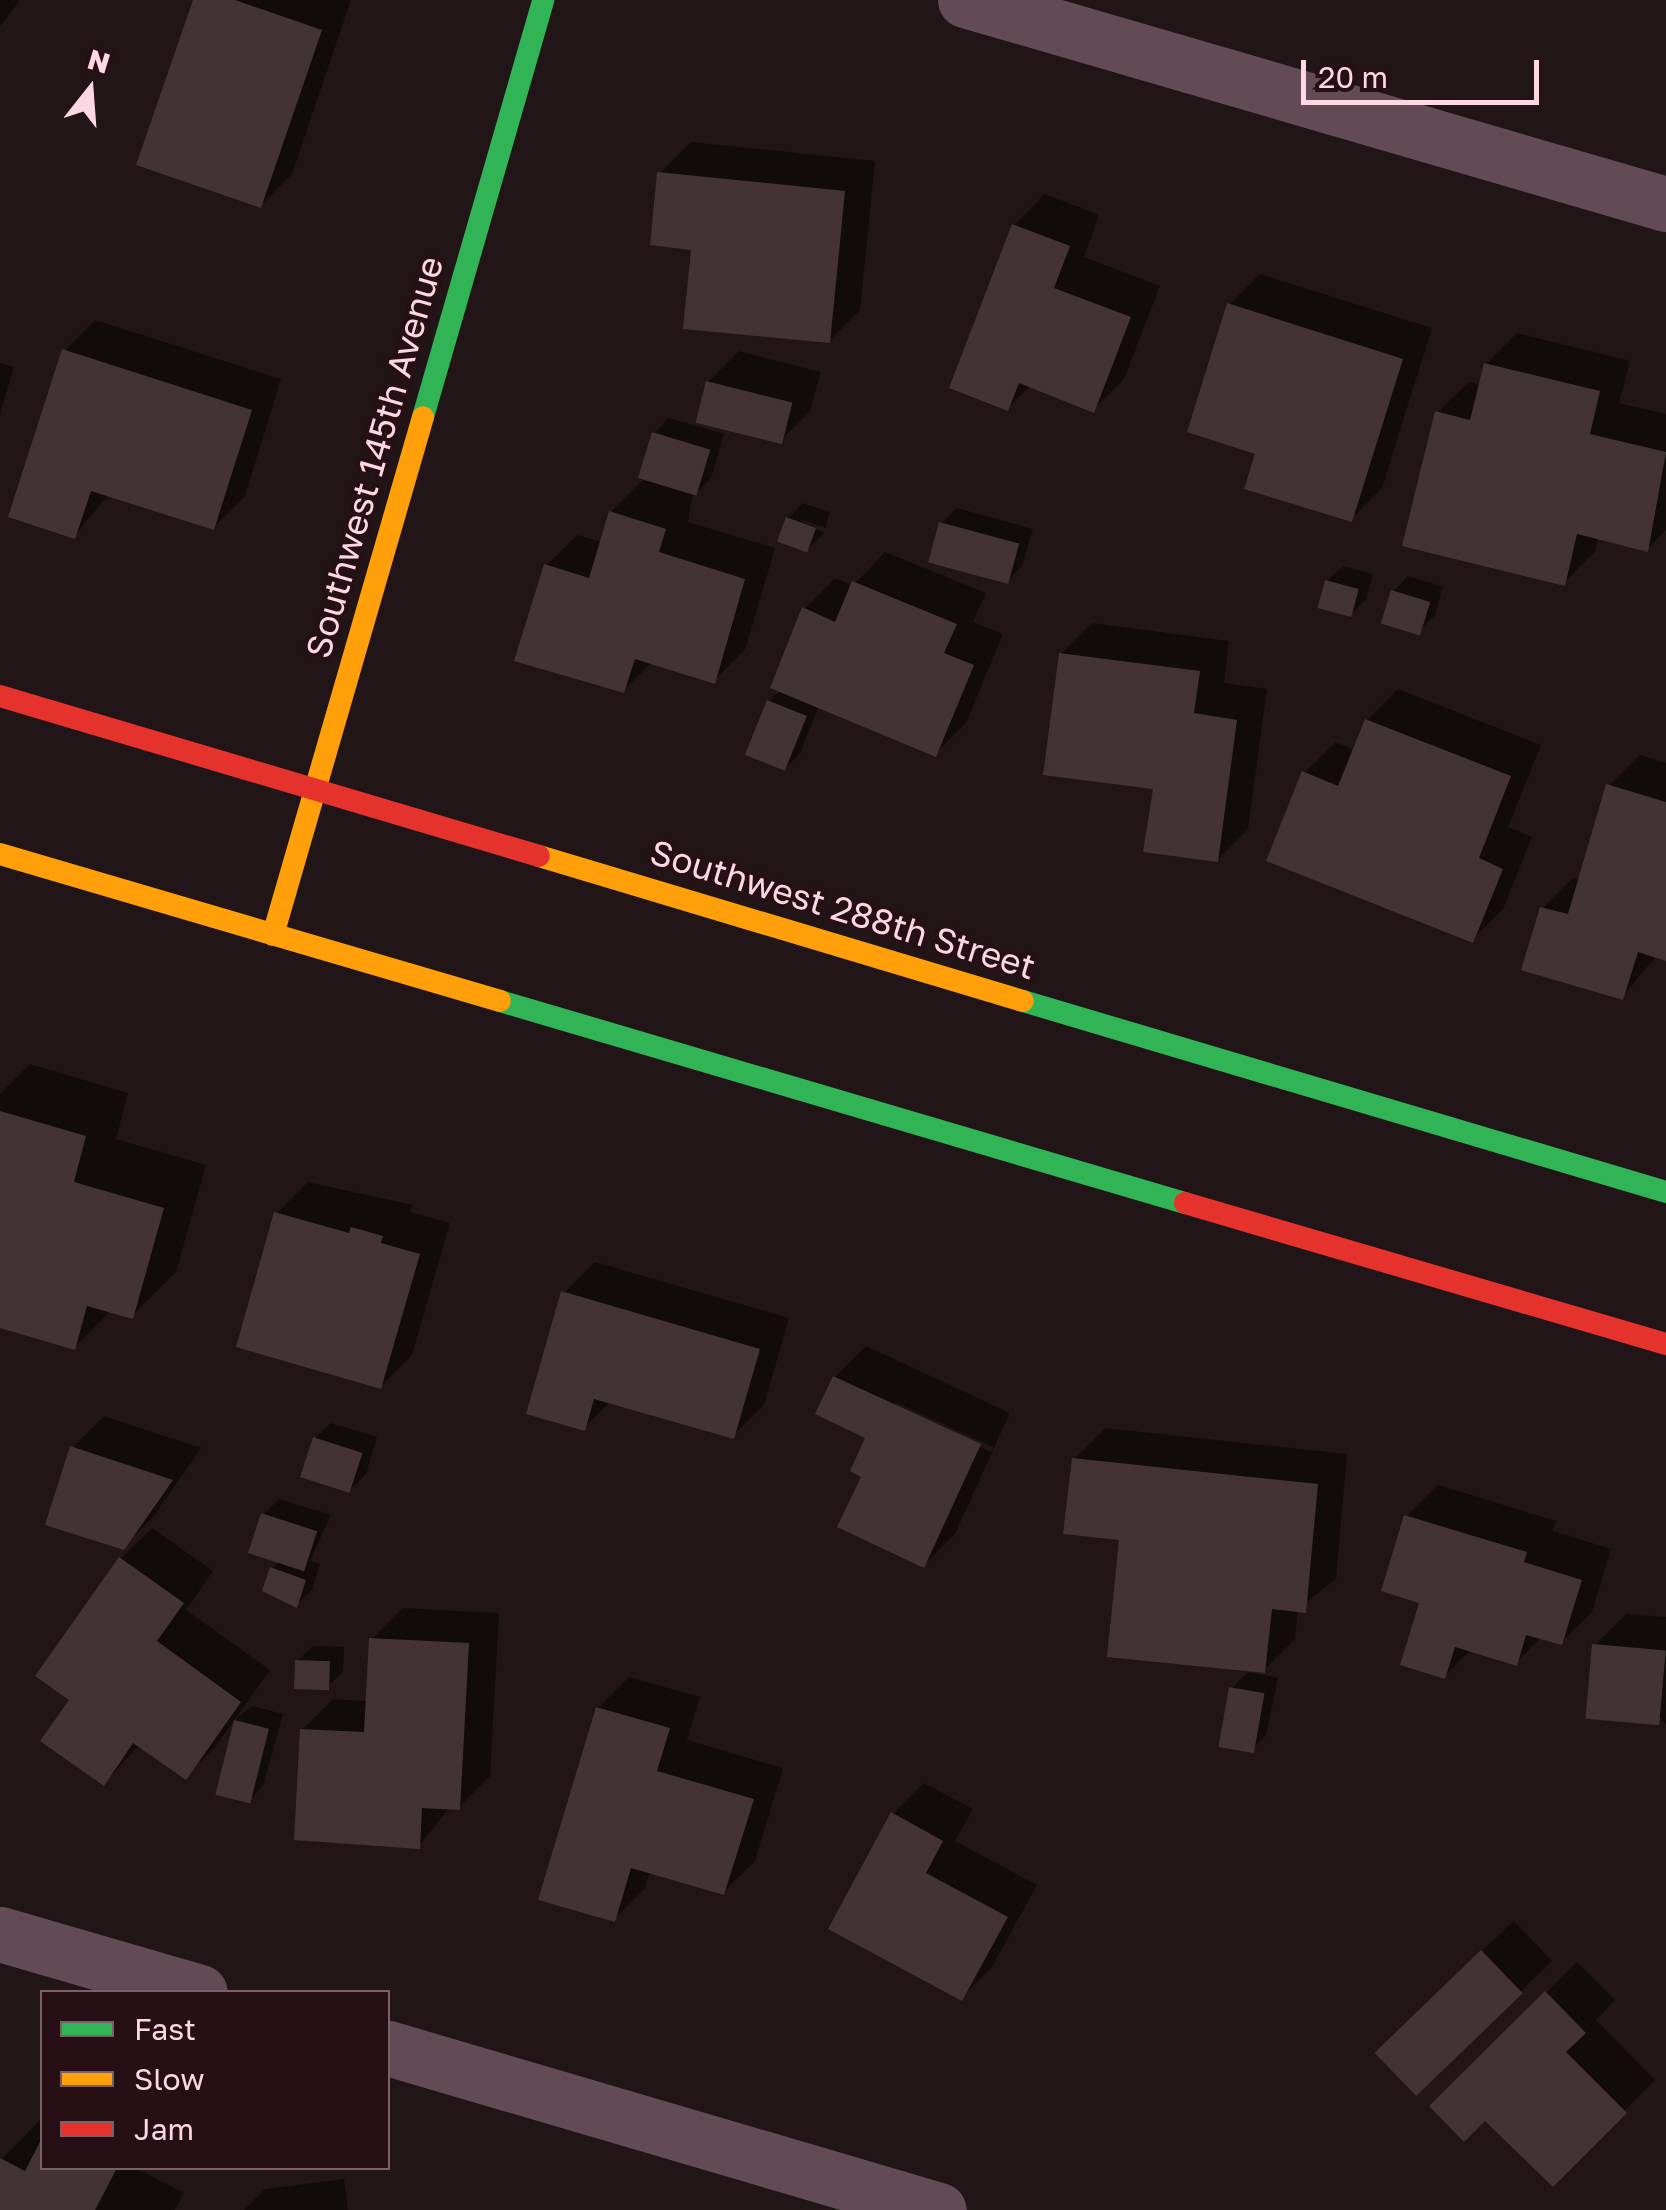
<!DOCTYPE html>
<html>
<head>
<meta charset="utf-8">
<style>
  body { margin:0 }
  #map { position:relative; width:1666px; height:2210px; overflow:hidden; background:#211518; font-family:"Golos Text",sans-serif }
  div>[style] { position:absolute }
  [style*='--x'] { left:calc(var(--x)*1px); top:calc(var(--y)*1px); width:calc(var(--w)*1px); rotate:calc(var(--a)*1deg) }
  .shadow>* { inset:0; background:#0007 }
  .building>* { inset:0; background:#433337; transform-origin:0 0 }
  .street>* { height:55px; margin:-27.5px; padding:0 27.5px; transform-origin:27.5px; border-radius:27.5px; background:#624b54 }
  .fast>* { height:22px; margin:-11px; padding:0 11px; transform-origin:11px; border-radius:11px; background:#30b455 }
  .slow>* { height:22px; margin:-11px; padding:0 11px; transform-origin:11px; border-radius:11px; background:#ff9f0a }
  .jam>* { height:22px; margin:-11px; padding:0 11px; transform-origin:11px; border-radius:11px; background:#e5322d }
  span { translate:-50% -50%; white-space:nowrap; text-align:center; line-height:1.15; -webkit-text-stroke:8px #261016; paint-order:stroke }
  .street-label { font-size:35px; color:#fdd7e4 }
  .legend { position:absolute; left:40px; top:1990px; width:350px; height:180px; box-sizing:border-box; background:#261016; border:2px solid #7c6068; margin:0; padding:12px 18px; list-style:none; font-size:30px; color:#fdd7e4 }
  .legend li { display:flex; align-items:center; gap:20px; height:50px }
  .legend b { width:50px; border:2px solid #7c6068 }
  .north { position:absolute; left:40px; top:40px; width:100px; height:100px; -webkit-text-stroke:8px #261016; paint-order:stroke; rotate:17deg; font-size:28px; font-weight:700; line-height:40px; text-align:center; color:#fdd7e4 }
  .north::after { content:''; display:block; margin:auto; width:35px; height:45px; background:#fdd7e4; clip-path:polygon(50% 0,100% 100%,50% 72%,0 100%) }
  .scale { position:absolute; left:1301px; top:60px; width:238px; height:45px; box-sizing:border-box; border:5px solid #fdd7e4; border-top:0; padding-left:12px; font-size:30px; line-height:35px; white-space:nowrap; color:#fdd7e4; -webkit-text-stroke:8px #261016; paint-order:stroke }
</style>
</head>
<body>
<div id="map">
  <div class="shadow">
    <div style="clip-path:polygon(0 0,20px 0,0 27px)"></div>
    <div style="clip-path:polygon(196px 0,351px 0,292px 174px,261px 205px)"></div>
    <div style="clip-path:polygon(691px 142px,875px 161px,860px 310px,829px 341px,694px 248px,660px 173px)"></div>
    <div style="clip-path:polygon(1045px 194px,1099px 215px,1084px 257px,1160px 286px,1124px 379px,1093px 410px,1031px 385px,1007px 408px,1014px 225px)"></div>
    <div style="clip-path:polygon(1260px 274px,1432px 328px,1382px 488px,1351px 519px,1258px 452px,1229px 305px)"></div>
    <div style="clip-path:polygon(95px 320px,281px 379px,245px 496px,214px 527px,109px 494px,74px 536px,64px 351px)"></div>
    <div style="clip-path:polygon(1517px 333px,1630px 361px,1619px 403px,1666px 414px,1666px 530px,1647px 549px,1598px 537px,1595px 552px,1564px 583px,1438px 412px,1469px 382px,1481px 385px,1486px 364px)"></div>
    <div style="clip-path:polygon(739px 351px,821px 372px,810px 411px,779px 442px,708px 382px)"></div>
    <div style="clip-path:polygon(0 363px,14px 367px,0 414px)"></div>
    <div style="clip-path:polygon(669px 418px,724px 434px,711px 478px,692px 497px,688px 522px,775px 548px,745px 650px,714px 681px,652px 662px,623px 691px,546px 566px,577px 535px,602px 542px,611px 512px,645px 478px,654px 433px)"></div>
    <div style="clip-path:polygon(803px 503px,830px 512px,825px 528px,794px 517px,824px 533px,808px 549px,788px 518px)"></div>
    <div style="clip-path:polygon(957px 508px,1033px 529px,1022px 566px,1007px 582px,941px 524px)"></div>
    <div style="clip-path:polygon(885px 552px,986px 593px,973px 622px,1003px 634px,966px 723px,935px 754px,819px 706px,800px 753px,785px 769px,769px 701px,781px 690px,804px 609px,835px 578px,853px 586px)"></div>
    <div style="clip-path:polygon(1343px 566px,1373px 574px,1366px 599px,1351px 614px,1327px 581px)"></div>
    <div style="clip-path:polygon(1408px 576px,1443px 587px,1435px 615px,1419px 631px,1393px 592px)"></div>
    <div style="clip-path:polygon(1092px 623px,1229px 641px,1224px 683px,1267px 689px,1248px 829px,1217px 860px,1061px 654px)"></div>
    <div style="clip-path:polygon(1398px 689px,1541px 745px,1508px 827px,1532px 837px,1503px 909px,1472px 940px,1304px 773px,1335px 742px,1355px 750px,1367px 720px)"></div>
    <div style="clip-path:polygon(1640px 755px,1666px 763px,1666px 958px,1657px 955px,1622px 997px,1542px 909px,1573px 878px,1581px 880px,1609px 786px)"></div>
    <div style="clip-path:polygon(30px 1064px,128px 1093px,116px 1139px,206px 1165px,176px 1272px,132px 1316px,111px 1310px,74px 1348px,0 1326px,0 1094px)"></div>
    <div style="clip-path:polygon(308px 1182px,413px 1205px,410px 1212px,450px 1223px,412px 1355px,381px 1386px,277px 1213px)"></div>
    <div style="clip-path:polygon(595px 1262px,789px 1318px,764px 1405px,733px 1436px,611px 1401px,584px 1428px,564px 1293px)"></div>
    <div style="clip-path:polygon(evenodd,866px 1346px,1010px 1413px,955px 1534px,924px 1565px,864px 1476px,869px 1437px,835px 1377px,866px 1346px,895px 1402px,993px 1447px,991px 1452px,895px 1407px,895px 1402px)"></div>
    <div style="clip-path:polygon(104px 1416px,201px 1448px,154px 1516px,123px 1547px,73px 1447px)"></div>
    <div style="clip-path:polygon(331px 1423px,377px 1437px,366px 1474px,350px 1490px,315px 1438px)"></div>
    <div style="clip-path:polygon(1105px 1428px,1347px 1454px,1336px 1579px,1298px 1609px,1295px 1639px,1264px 1670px,1074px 1459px)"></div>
    <div style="clip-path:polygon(1438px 1485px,1556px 1521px,1553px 1531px,1611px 1549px,1592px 1612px,1561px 1643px,1542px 1637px,1516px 1663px,1471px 1649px,1445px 1676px,1422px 1601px,1407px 1516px)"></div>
    <div style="clip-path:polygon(279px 1499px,331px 1515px,310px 1561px,320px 1564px,312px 1590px,296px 1605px,272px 1568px,281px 1560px,263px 1515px)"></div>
    <div style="clip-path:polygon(152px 1528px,213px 1571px,186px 1610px,270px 1670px,216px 1746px,186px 1776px,140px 1744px,104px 1783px,72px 1699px,121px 1558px)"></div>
    <div style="clip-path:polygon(403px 1608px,499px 1613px,490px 1776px,459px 1807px,450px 1807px,419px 1846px,302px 1730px,333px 1699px,368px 1701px,372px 1639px)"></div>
    <div style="clip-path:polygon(1626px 1614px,1666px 1617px,1666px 1724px,1595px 1645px)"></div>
    <div style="clip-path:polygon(313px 1646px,344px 1647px,343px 1672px,327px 1687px,297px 1661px)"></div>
    <div style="clip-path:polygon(1248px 1672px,1278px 1678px,1266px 1735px,1251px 1750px,1232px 1688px)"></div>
    <div style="clip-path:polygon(629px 1677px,700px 1697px,687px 1740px,783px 1768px,755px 1861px,724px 1892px,650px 1871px,645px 1888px,614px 1919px,598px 1708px)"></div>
    <div style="clip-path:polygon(252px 1706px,283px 1714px,263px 1786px,248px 1802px,217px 1792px,237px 1718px)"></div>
    <div style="clip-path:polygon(924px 1783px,973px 1809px,955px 1841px,1037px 1885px,992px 1967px,962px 1997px,893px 1814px)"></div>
    <div style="clip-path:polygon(1514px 1921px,1552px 1961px,1416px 2092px,1408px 2021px)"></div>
    <div style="clip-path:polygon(1577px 1962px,1615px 2000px,1596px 2020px,1655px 2080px,1553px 2183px,1485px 2117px,1432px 2106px)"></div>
    <div style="clip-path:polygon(42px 2118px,42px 2168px,136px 2168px,184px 2193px,175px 2210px,0 2210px,0 2161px)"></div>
    <div style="clip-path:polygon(344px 2179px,348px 2210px,244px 2210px,265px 2189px)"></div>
  </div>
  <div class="building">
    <div style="clip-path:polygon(193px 0,235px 0,322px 30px,261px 208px,136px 165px)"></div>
    <div style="clip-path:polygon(657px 172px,845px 191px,830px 343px,683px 329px,691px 250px,650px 245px)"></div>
    <div style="clip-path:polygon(1012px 224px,1070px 246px,1054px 288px,1131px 317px,1094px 413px,1019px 383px,1008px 411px,949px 388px)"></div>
    <div style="clip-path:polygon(1227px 303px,1403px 359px,1352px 522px,1244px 489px,1255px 454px,1187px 432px)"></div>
    <div style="clip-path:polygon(62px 349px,252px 410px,214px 530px,91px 491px,75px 539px,8px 517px)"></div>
    <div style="clip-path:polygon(1484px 363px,1600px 391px,1590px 434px,1666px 452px,1648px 552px,1577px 534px,1565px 586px,1402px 546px,1435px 411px,1470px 420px)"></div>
    <div style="left:706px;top:381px;width:89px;height:43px;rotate:14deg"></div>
    <div style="left:652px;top:432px;width:61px;height:48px;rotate:17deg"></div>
    <div style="clip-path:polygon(609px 511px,666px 529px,659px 552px,745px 579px,715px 684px,635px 659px,624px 693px,514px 661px,544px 564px,589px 578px)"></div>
    <div style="left:786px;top:517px;width:32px;height:26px;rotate:20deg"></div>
    <div style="left:939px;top:522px;width:83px;height:42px;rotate:15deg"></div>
    <div style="left:1325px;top:580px;width:35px;height:29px;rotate:15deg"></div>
    <div style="clip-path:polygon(852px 581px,957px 624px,944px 653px,974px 665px,936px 757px,770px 688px,802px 607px,835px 622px)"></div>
    <div style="left:1391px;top:590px;width:41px;height:35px;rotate:17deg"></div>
    <div style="clip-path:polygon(1059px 653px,1200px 671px,1194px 713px,1237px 720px,1218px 862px,1143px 852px,1153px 789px,1043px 775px)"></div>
    <div style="left:767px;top:700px;width:43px;height:59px;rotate:22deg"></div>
    <div style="clip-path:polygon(1365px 719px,1511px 776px,1479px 858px,1503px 869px,1473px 943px,1266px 861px,1302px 771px,1338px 786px)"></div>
    <div style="clip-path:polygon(1606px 784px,1666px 802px,1666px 961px,1638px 952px,1623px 1000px,1521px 970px,1540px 907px,1568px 914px)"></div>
    <div style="clip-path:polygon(0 1111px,86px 1136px,74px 1182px,164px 1208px,133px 1319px,87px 1306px,75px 1350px,0 1328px)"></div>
    <div style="clip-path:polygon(274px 1212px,349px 1233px,351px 1227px,383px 1236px,381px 1243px,420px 1254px,381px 1389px,236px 1347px)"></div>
    <div style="clip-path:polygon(561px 1291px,760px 1349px,734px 1439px,594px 1399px,585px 1431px,526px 1414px)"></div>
    <div style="clip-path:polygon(833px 1376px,981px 1444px,924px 1568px,837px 1527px,861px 1477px,850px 1471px,865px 1438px,815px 1414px)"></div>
    <div style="left:313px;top:1437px;width:52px;height:42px;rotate:18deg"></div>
    <div style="clip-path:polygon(70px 1446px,173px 1480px,124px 1550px,45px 1525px)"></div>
    <div style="clip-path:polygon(1072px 1458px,1318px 1484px,1306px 1613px,1272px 1609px,1265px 1673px,1107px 1657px,1119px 1540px,1063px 1534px)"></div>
    <div style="left:261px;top:1513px;width:59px;height:42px;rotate:18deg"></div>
    <div style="clip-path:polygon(1404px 1515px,1527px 1552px,1524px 1562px,1582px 1580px,1562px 1645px,1526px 1635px,1517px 1666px,1455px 1647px,1445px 1679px,1400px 1665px,1419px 1603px,1381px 1591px)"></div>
    <div style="clip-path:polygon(119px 1557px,184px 1603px,157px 1641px,241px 1702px,186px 1780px,133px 1743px,104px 1786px,40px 1741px,69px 1700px,35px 1676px)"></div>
    <div style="clip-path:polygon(270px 1567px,306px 1580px,297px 1608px,262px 1591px)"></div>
    <div style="clip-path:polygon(369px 1638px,469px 1643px,460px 1810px,422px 1808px,420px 1849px,294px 1840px,300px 1729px,364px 1732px)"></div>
    <div style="left:1592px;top:1644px;width:74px;height:75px;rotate:5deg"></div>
    <div style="left:295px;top:1660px;width:35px;height:29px;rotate:2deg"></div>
    <div style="left:1229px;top:1687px;width:36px;height:61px;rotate:10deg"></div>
    <div style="clip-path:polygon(596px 1707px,670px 1728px,657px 1771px,754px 1799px,724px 1895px,631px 1868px,615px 1922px,538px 1900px)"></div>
    <div style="left:234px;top:1720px;width:36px;height:77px;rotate:14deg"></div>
    <div style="clip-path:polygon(891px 1812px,943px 1841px,926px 1873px,1008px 1917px,962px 2001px,828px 1929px)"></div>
    <div style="left:1481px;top:1950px;width:60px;height:148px;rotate:46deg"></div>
    <div style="clip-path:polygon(1545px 1991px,1586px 2033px,1566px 2052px,1627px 2113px,1553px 2187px,1485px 2121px,1464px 2142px,1429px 2106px)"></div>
    <div style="clip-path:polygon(42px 2138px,42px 2168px,117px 2168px,95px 2210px,0 2210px,0 2158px,25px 2171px)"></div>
  </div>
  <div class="street">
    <div style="--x:965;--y:0;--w:730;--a:16.23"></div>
    <div style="--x:0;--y:1934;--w:208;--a:16.2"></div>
    <div style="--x:388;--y:2048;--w:574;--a:16.38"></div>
  </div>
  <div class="fast">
    <div style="--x:423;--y:417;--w:434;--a:-73.9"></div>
    <div style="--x:500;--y:1001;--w:714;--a:16.43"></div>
    <div style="--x:1023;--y:1001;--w:671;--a:16.54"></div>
  </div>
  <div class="slow">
    <div style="--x:0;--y:854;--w:521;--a:16.38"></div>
    <div style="--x:539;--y:856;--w:505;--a:16.68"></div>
    <div style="--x:273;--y:935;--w:539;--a:-73.85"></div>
  </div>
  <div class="jam">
    <div style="--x:0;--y:696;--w:562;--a:16.53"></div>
    <div style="--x:1185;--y:1203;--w:501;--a:16.34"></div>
  </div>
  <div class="street-label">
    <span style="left:374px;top:457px;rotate:-74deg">Southwest 145th Avenue</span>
    <span style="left:843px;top:909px;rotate:17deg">Southwest 288th Street</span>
  </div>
  <ul class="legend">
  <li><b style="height:12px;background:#30b455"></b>Fast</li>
  <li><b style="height:12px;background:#ff9f0a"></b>Slow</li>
  <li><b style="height:12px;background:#e5322d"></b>Jam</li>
  </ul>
  <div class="north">N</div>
  <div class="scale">20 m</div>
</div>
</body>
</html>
